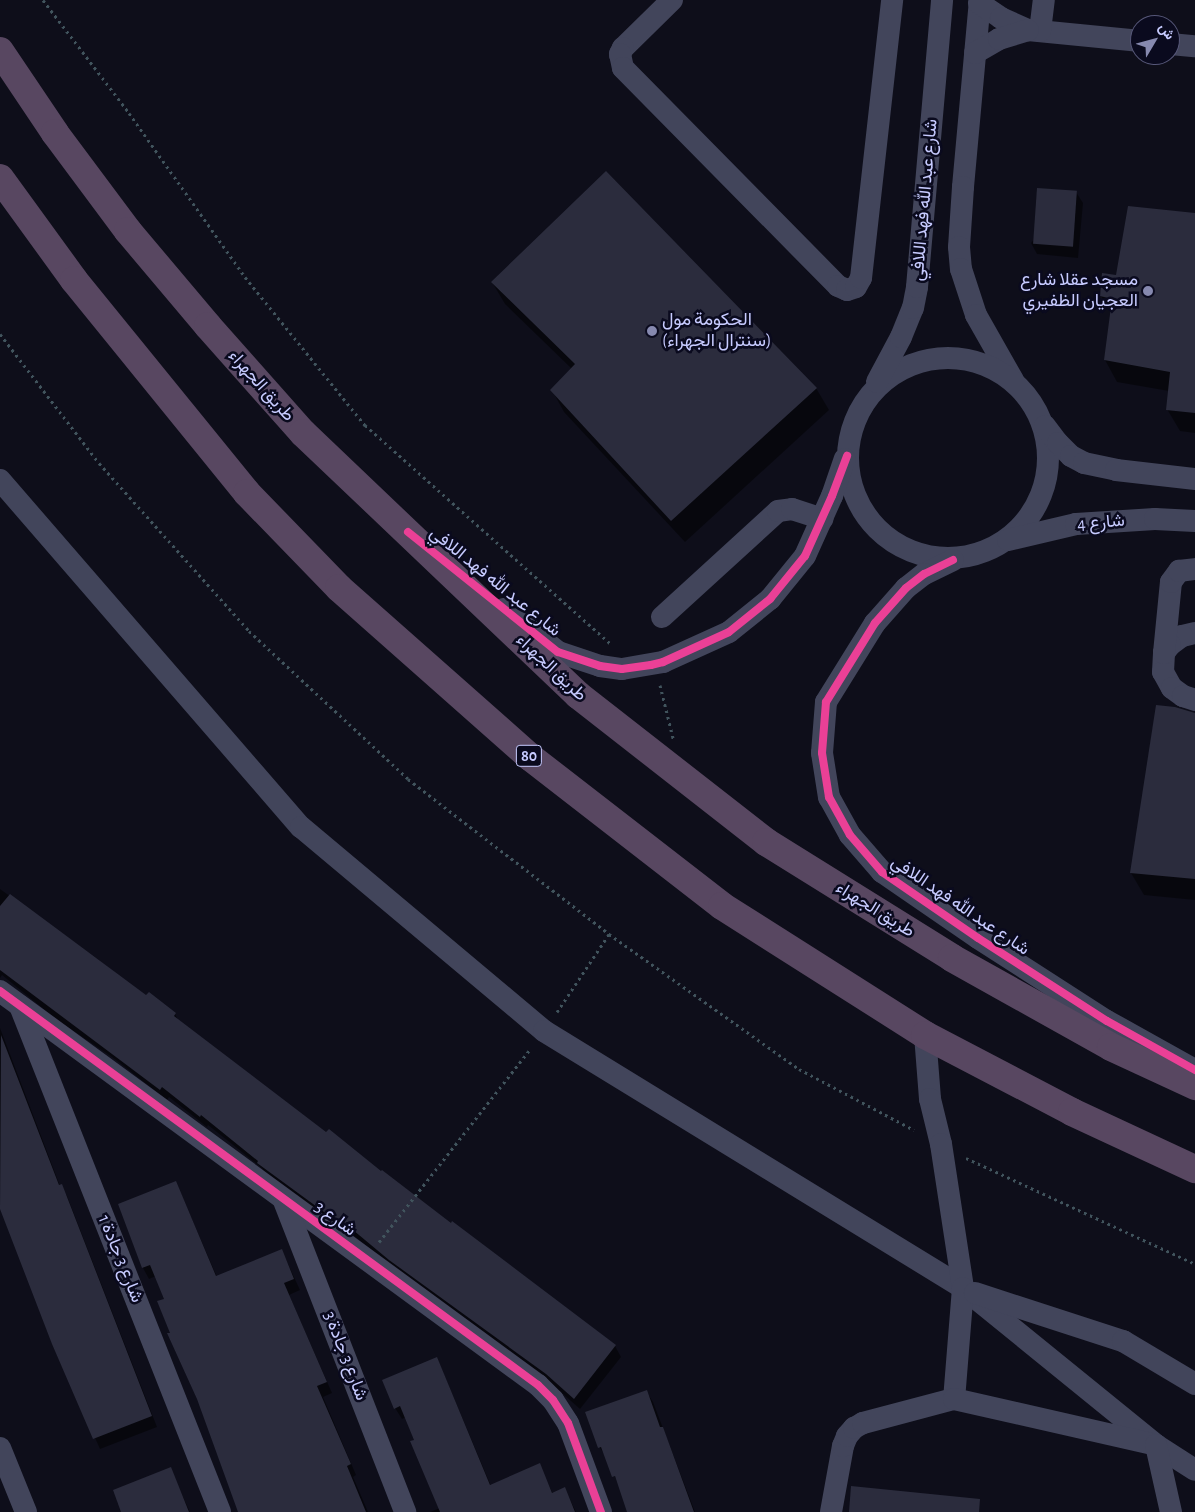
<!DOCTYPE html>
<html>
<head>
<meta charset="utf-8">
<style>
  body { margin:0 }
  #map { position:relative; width:1195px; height:1512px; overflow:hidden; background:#0e0e1a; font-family:"Alegreya Sans",Vazirmatn,sans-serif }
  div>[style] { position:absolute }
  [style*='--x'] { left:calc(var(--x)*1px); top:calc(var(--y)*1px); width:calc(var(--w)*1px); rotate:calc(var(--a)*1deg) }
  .shadow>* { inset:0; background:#0007 }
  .building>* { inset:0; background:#2b2c3d; transform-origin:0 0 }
  .path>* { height:3px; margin-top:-1.5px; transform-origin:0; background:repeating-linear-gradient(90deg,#41545d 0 2.5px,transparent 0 6.5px) }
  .minor>* { height:22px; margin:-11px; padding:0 11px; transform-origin:11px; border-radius:11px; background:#42455b }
  .minor>.ring { margin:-11px; padding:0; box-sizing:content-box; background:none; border:22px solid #42455b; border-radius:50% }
  .highway>* { height:28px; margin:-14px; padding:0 14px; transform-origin:14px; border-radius:14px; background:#584761 }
  .cycleway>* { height:8px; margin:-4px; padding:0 4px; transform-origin:4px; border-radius:4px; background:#ea4096 }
  .dots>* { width:14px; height:14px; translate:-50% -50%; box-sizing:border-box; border:2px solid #0a0a1e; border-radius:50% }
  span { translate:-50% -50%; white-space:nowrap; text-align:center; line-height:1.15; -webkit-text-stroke:5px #0a0a1e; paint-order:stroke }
  .shield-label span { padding:1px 4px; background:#0a0a1e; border:1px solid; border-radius:4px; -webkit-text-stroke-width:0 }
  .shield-label { font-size:16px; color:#c7cbff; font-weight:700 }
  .street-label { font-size:18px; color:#c7cbff }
  .poi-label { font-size:18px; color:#c7cbff }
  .right { translate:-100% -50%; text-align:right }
  .left { translate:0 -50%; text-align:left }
  .north { position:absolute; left:1130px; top:15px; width:50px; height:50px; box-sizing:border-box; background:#0a0a1e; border:1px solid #565778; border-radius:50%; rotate:53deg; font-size:14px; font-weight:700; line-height:20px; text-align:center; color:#c7cbff }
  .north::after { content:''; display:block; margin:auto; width:18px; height:22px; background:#8689af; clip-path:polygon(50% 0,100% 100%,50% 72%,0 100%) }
</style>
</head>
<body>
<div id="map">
  <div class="shadow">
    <div style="clip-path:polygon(1076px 192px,1083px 203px,1078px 258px,1037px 254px,1031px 243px)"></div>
    <div style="clip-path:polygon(1195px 214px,1195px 433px,1180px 431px,1167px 409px,1169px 391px,1117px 382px,1105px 360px,1111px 313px,1101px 296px,1117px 276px)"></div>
    <div style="clip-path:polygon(492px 282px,816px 388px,829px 410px,685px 542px,564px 412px,552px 390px,572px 369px,505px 304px)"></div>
    <div style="clip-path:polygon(1195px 713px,1195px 900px,1144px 895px,1131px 873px,1191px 714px)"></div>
    <div style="clip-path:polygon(0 889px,95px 957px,146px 997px,175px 1014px,178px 1020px,326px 1134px,615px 1346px,621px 1357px,580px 1409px,553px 1385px,397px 1271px,347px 1230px,345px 1233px,265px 1174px,262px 1168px,208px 1125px,207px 1127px,169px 1097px,167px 1100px,112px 1057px,56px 1019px,2px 975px,0 978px)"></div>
    <div style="clip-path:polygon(0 1028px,60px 1186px,67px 1196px,157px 1427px,100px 1449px,53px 1344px,0 1206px)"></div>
    <div style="clip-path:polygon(181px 1194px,217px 1277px,282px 1251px,300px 1290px,289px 1295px,332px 1393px,323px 1397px,356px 1475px,353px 1477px,368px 1512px,239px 1512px,198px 1399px,171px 1333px,165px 1300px,156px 1276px,149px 1279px,143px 1268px,120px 1205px)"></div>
    <div style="clip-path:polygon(437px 1358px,491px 1486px,539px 1465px,553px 1494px,565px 1489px,576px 1512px,430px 1512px,440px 1508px,406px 1417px,402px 1419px,395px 1408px)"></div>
    <div style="clip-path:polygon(646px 1391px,653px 1402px,695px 1512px,630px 1512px,607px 1458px,600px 1448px,587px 1413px)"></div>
    <div style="clip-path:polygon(170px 1469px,190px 1512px,123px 1512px)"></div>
  </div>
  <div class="building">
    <div style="clip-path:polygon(606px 171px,817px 388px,671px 521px,550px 390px,575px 364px,491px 282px)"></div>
    <div style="left:1037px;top:188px;width:40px;height:56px;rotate:4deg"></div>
    <div style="clip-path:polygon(1128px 206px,1195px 213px,1195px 413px,1166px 410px,1170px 372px,1104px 360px,1112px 299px,1100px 296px,1102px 273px,1116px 275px)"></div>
    <div style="clip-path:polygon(1156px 705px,1175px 707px,1195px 713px,1195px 879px,1130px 873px)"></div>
    <div style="clip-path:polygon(10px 894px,146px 995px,149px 992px,176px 1013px,174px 1016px,326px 1132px,329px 1129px,381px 1171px,382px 1170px,451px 1223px,452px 1221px,616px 1345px,574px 1399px,546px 1374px,389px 1260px,341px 1220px,339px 1223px,257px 1163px,258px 1161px,201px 1115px,200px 1117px,162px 1087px,160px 1090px,0 970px,0 906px)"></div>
    <div style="clip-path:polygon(1px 1035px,59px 1185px,62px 1184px,152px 1416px,93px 1439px,52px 1344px,0 1209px)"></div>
    <div style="clip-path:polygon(176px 1181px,216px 1276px,282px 1249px,294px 1279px,284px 1283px,327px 1382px,317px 1386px,351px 1464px,347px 1466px,366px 1512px,238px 1512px,197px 1399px,167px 1333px,170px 1333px,157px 1301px,164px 1299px,150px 1265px,142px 1268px,118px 1204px)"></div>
    <div style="clip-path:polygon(437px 1357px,490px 1485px,540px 1463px,552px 1493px,565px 1487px,575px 1512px,440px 1512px,410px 1441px,414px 1440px,400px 1406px,394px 1409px,382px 1380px)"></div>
    <div style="clip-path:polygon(647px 1390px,660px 1427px,663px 1427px,694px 1512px,627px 1512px,615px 1476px,612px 1477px,601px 1447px,598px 1448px,585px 1412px)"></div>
    <div style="clip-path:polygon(171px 1467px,189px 1512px,121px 1512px,113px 1490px)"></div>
    <div style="clip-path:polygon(851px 1486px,980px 1499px,979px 1512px,849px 1512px)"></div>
  </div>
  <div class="path">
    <div style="--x:43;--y:0;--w:142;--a:52.7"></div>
    <div style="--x:129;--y:113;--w:201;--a:54.7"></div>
    <div style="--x:245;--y:277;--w:191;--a:51"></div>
    <div style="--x:365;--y:425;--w:328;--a:41.7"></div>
    <div style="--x:0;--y:334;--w:163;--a:52.5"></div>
    <div style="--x:99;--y:463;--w:225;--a:48.2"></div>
    <div style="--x:249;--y:631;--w:217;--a:42.9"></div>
    <div style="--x:408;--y:779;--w:254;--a:37.6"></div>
    <div style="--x:609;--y:934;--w:233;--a:35.4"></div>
    <div style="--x:799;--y:1069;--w:130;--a:27.9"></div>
    <div style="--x:660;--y:685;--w:55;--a:76.2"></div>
    <div style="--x:557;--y:1012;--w:94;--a:-56.3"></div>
    <div style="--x:966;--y:1158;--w:252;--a:24.8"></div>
    <div style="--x:379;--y:1242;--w:246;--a:-51.9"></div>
  </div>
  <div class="minor">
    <div style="--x:672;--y:0;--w:69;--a:135.6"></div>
    <div style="--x:623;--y:48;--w:7;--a:117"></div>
    <div style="--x:620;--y:54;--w:14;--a:78"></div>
    <div style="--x:623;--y:68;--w:306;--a:45.4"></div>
    <div style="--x:838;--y:286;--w:10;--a:24"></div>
    <div style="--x:847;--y:290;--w:9;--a:-18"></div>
    <div style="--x:856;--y:287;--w:10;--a:-61"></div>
    <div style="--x:861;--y:278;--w:280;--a:-83.6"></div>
    <div style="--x:980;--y:0;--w:188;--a:95.2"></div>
    <div style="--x:963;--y:187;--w:60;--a:93.8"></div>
    <div style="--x:959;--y:247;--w:22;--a:85"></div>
    <div style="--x:961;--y:269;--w:48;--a:71.9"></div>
    <div style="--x:976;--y:315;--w:75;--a:60.4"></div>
    <div style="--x:979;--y:3;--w:27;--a:34"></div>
    <div style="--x:1001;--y:18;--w:30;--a:24"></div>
    <div style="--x:1028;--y:30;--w:113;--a:5.6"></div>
    <div style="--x:1040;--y:31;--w:31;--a:-83"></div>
    <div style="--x:1170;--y:44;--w:25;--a:5"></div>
    <div style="--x:975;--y:53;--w:28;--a:-30"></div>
    <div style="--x:999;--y:39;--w:30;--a:-17"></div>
    <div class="ring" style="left:848px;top:358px;width:178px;height:178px"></div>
    <div style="--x:877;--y:382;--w:51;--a:-61.9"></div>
    <div style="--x:901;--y:337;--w:31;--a:-68"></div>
    <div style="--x:913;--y:308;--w:21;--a:-79"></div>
    <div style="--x:917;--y:287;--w:288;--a:-85"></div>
    <div style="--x:1045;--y:426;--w:21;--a:53"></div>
    <div style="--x:1058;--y:443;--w:18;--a:45"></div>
    <div style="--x:1071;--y:456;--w:15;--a:28"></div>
    <div style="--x:1084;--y:463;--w:33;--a:12"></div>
    <div style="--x:1116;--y:470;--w:80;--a:6.5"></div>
    <div style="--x:0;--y:480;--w:459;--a:49.1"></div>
    <div style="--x:301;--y:827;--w:317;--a:40"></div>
    <div style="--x:544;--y:1031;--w:492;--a:31.5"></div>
    <div style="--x:963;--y:1288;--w:249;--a:39.1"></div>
    <div style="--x:1156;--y:1445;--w:46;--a:32.7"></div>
    <div style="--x:1008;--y:540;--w:70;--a:-13.2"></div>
    <div style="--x:1076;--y:524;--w:79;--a:-3.6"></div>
    <div style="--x:1155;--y:519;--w:40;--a:2.9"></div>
    <div style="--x:953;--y:560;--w:32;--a:154"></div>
    <div style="--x:924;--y:574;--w:23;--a:142"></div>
    <div style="--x:906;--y:588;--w:47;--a:131.5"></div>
    <div style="--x:875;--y:623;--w:93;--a:121.8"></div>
    <div style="--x:826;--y:702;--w:51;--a:94.5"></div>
    <div style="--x:822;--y:753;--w:45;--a:81"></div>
    <div style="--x:829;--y:797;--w:43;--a:61.1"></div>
    <div style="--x:850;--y:835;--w:49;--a:49.1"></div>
    <div style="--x:882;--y:872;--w:116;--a:34.5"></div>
    <div style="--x:978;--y:938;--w:153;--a:32.8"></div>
    <div style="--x:1107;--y:1021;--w:101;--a:29.1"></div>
    <div style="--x:504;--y:609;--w:69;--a:38.5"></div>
    <div style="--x:558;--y:652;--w:44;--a:18.4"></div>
    <div style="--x:600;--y:666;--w:22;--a:8"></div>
    <div style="--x:622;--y:669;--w:42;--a:-9.7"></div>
    <div style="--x:663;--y:662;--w:72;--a:-24.4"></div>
    <div style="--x:729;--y:632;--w:53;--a:-38.8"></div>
    <div style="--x:770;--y:599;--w:55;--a:-50.9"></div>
    <div style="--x:805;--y:556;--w:66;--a:-65.8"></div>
    <div style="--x:832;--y:496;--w:39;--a:-71"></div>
    <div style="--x:662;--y:617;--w:157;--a:-42.4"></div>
    <div style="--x:778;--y:511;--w:14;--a:-8"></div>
    <div style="--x:792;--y:509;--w:32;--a:18"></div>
    <div style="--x:1195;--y:633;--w:13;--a:167"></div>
    <div style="--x:1182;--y:636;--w:15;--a:143"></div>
    <div style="--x:1170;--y:645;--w:10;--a:127"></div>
    <div style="--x:1164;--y:653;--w:19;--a:93"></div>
    <div style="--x:1163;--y:672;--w:18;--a:61"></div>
    <div style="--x:1172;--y:688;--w:14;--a:36"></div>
    <div style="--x:1183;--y:696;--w:13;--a:18"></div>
    <div style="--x:1164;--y:653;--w:71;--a:-84.4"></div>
    <div style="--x:1171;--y:582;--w:14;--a:-54"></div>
    <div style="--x:1179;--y:571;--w:16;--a:-7"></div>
    <div style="--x:0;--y:991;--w:667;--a:36.22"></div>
    <div style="--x:538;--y:1385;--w:21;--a:45"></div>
    <div style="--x:553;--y:1400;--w:27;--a:57"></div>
    <div style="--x:568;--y:1423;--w:95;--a:69.7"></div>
    <div style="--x:20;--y:1006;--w:544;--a:68.43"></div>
    <div style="--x:925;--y:1035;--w:64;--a:85.5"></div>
    <div style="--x:930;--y:1099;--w:46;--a:76.3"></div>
    <div style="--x:941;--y:1144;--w:146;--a:81.3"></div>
    <div style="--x:963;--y:1288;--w:111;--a:94.6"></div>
    <div style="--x:284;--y:1201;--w:334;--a:68.7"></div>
    <div style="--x:975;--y:1293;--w:156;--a:18"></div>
    <div style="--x:1123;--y:1341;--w:84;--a:30.8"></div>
    <div style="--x:0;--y:1448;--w:69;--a:67.9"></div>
    <div style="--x:831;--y:1512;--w:67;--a:-79.7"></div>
    <div style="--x:843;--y:1446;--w:11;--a:-68"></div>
    <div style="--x:847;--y:1436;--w:11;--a:-49"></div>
    <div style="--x:854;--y:1428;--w:10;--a:-29"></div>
    <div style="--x:863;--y:1423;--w:94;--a:-14.8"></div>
    <div style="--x:954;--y:1399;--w:207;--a:12.8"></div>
    <div style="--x:1156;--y:1445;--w:69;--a:77.4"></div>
  </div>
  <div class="highway">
    <div style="--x:0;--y:51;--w:99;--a:56.1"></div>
    <div style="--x:55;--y:133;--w:122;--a:53.3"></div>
    <div style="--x:128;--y:231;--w:124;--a:49.9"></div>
    <div style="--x:208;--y:326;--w:143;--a:48.4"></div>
    <div style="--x:303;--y:433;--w:380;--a:43.6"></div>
    <div style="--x:578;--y:695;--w:239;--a:38"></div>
    <div style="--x:766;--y:842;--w:219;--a:31.9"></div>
    <div style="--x:952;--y:958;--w:182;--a:29.2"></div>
    <div style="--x:1111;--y:1047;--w:93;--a:24.9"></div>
    <div style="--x:0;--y:178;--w:126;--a:54"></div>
    <div style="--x:74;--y:280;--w:274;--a:50.9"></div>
    <div style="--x:247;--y:493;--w:132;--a:45.9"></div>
    <div style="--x:339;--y:588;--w:255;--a:41.5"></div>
    <div style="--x:530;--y:757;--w:243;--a:37.8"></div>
    <div style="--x:722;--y:906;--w:241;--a:32.4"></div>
    <div style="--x:925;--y:1035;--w:166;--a:27.6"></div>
    <div style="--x:1072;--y:1112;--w:136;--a:24.9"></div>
  </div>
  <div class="cycleway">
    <div style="--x:408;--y:532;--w:192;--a:38.7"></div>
    <div style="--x:558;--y:652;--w:44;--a:18.4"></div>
    <div style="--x:600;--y:666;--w:22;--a:8"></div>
    <div style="--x:622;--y:669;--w:29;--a:-8"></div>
    <div style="--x:651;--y:665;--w:12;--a:-14"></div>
    <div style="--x:663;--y:662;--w:72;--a:-24.4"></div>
    <div style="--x:729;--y:632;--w:53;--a:-38.8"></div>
    <div style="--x:770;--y:599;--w:55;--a:-50.9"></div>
    <div style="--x:805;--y:556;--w:66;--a:-65.8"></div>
    <div style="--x:832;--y:496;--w:43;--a:-69.4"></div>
    <div style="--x:953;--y:560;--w:32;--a:154"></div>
    <div style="--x:924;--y:574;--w:23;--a:142"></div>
    <div style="--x:906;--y:588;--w:47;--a:131.5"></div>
    <div style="--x:875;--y:623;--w:93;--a:121.8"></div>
    <div style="--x:826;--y:702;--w:51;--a:94.5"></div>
    <div style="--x:822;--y:753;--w:45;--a:81"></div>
    <div style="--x:829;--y:797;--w:43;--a:61.1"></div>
    <div style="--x:850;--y:835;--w:49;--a:49.1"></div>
    <div style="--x:882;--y:872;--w:116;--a:34.5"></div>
    <div style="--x:978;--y:938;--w:153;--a:32.8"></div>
    <div style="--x:1107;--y:1021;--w:101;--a:29.1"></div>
    <div style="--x:0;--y:991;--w:667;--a:36.22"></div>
    <div style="--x:538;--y:1385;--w:21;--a:45"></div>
    <div style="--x:553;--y:1400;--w:27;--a:57"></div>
    <div style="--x:568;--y:1423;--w:95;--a:69.7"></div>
  </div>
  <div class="dots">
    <div style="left:1148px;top:291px;background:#8689af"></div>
    <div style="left:652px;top:331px;background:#8689af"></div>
  </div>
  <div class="shield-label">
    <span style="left:529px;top:756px">80</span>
  </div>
  <div class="street-label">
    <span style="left:925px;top:200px;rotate:-85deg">شارع عبد الله فهد اللافي</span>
    <span style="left:261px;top:386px;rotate:48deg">طريق الجهراء</span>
    <span style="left:1101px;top:523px;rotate:-5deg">شارع 4</span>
    <span style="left:495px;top:582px;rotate:39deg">شارع عبد الله فهد اللافي</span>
    <span style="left:551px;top:668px;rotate:43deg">طريق الجهراء</span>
    <span style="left:960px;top:906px;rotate:34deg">شارع عبد الله فهد اللافي</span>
    <span style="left:875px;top:910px;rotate:32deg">طريق الجهراء</span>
    <span style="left:335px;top:1219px;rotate:36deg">شارع 3</span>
    <span style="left:120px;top:1259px;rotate:68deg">شارع 3 جادة 1</span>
    <span style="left:345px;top:1356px;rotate:69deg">شارع 3 جادة 3</span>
  </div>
  <div class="poi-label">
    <span class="right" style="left:1138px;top:291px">مسجد عقلا شارع<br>العجيان الظفيري</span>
    <span class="left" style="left:662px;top:331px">الحكومة مول<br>(سنترال الجهراء)</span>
  </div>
  <div class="north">ش</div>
</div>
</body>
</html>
